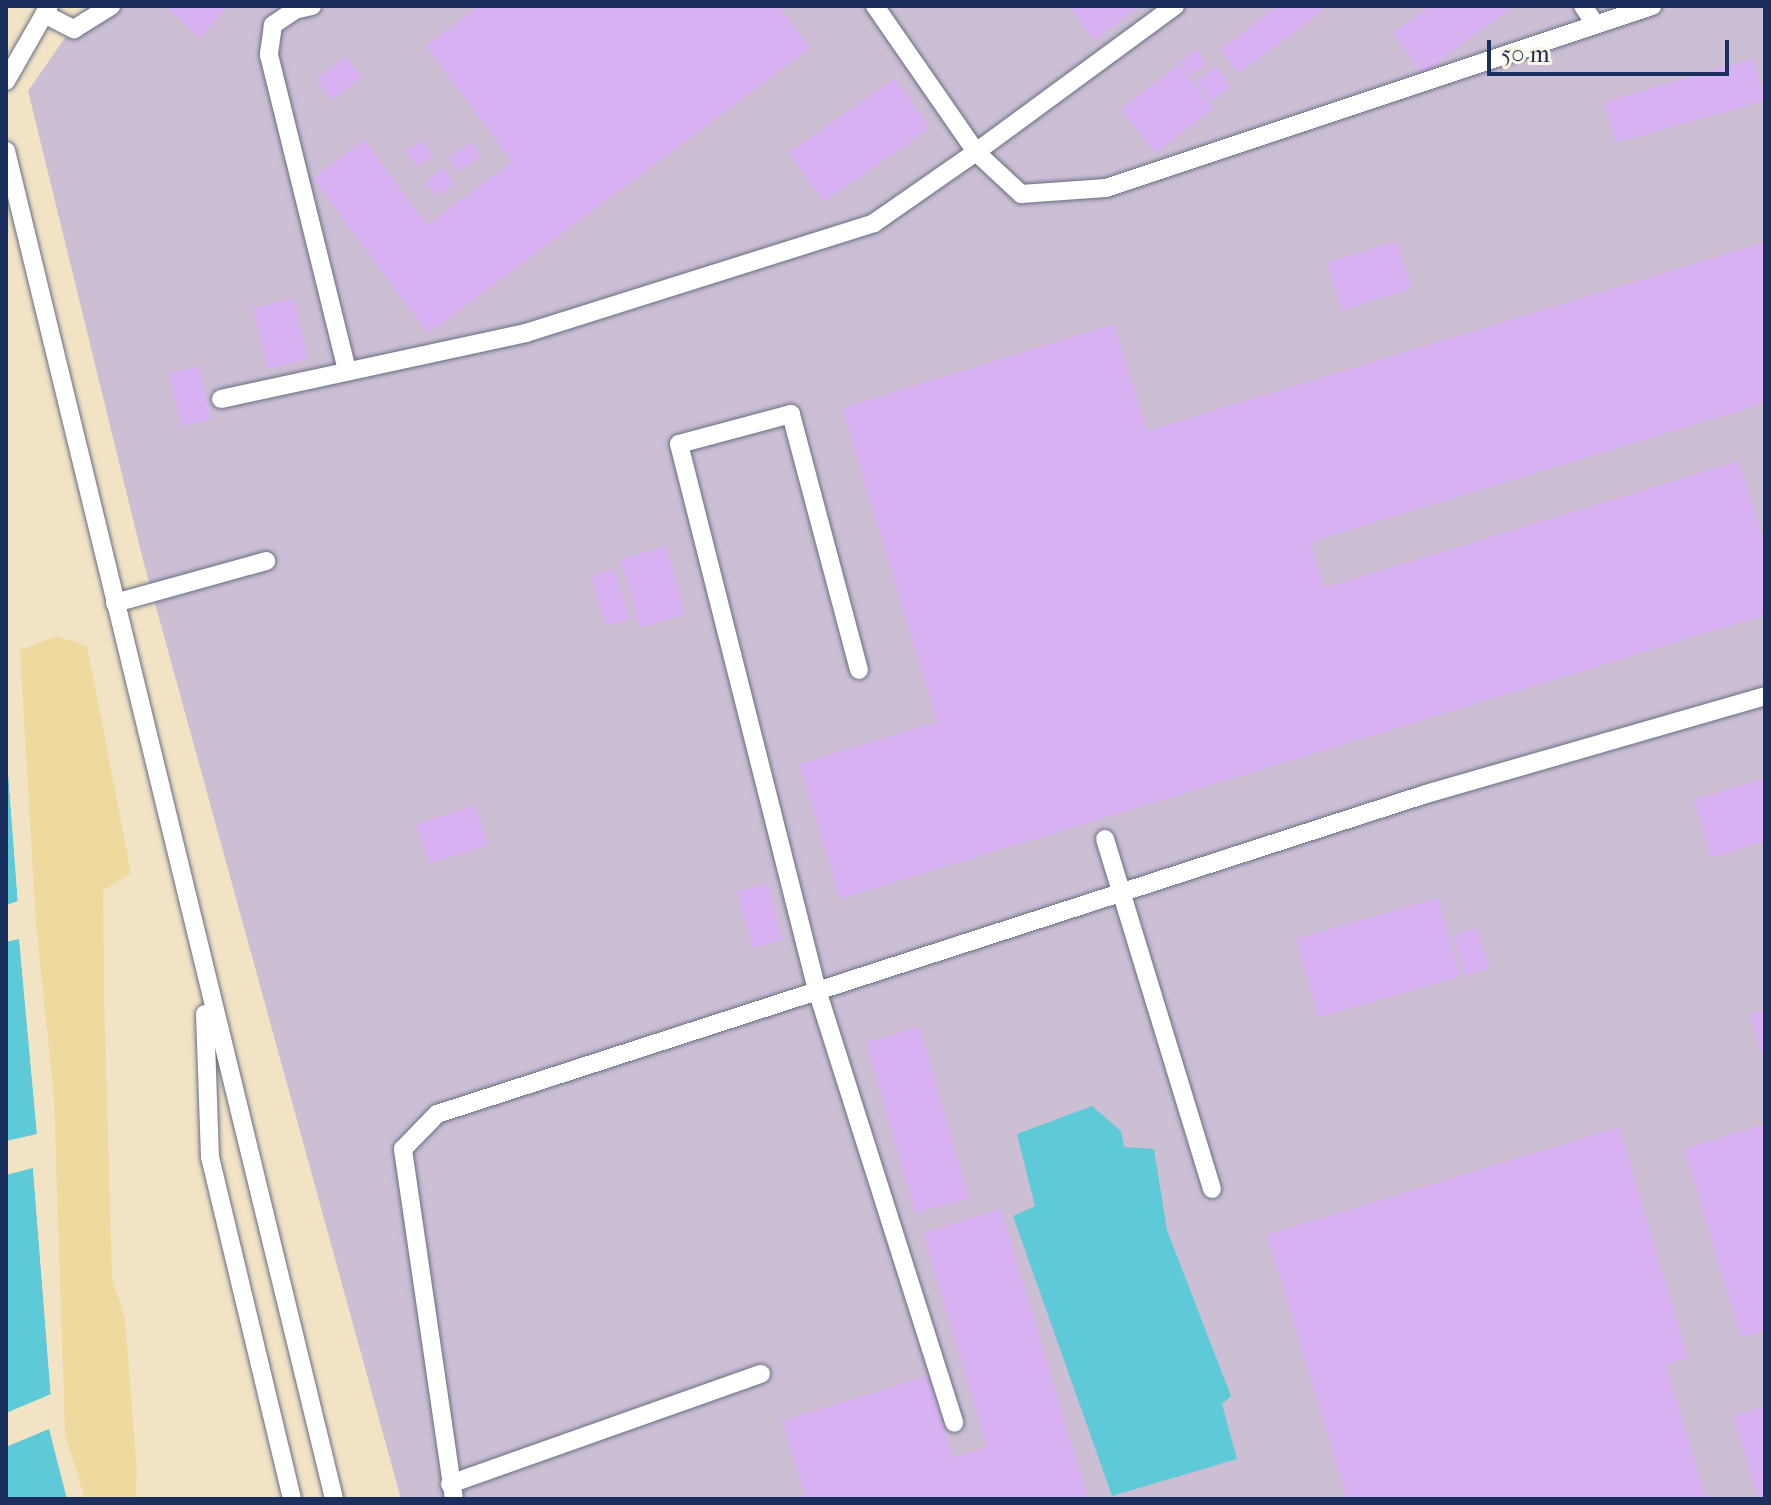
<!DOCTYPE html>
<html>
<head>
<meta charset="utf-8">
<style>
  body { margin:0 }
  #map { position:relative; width:1771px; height:1505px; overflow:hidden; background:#f2e3c5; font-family:"IM FELL French Canon",serif }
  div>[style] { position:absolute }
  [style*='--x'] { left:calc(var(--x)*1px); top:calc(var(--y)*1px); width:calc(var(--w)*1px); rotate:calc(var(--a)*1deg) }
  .industrial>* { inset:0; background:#ccbfd4 }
  .sand>* { inset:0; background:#eeda9e }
  .water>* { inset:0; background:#5ec9d7 }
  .pier>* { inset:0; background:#f2e3c5 }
  .building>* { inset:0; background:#d9b2f3; transform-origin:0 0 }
  .roads { filter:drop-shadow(0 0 2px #666e82) drop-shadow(0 0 2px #666e82) }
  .service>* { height:18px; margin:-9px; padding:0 9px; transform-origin:9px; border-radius:9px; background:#fff }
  span { translate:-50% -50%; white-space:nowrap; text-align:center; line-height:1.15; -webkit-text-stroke:8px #fcf5e5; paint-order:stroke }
  .frame { position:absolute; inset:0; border:8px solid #1b2f5e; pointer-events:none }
  .scale { position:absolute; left:1487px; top:40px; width:242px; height:36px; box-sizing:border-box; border:4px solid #1b2f5e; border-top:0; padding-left:10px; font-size:24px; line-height:28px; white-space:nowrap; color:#1b2f5e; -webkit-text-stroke:6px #fcf5e5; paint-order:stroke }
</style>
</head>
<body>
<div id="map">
  <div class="industrial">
    <div style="clip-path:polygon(87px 6px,1765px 6px,1765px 1499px,401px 1499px,142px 556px,28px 91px)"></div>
  </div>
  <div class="sand">
    <div style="clip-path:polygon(57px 636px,87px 646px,131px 873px,103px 891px,104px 992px,112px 1278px,125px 1319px,137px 1472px,135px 1499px,85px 1499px,65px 1433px,54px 1097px,36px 924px,20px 650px)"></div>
  </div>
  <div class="water">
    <div style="clip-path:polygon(6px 744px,18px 901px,6px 905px)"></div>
    <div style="clip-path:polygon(19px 939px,37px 1134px,6px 1141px,6px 942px)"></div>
    <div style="clip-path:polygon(1092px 1106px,1121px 1131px,1124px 1147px,1154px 1149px,1167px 1230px,1231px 1396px,1222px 1404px,1237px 1459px,1112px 1496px,1013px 1216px,1035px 1206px,1017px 1134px)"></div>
    <div style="clip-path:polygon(33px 1168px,51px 1394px,6px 1413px,6px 1175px)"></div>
    <div style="clip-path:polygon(49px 1429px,67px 1499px,6px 1499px,6px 1447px)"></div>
  </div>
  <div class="pier">
    <div style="clip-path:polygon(6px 740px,22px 901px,18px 905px,6px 744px)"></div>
    <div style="clip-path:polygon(19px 935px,40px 1134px,36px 1138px,37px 1134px)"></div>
    <div style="clip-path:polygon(34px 1164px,55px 1394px,51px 1399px,33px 1168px)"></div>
    <div style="clip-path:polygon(49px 1425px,53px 1428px,71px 1499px,67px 1499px)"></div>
  </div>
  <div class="building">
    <div style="clip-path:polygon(171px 6px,228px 6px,200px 38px,168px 9px)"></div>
    <div style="clip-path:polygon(479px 6px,779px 6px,810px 48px,428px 334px,313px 178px,364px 140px,427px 225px,512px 162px,426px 46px)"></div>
    <div style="clip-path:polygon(1069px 6px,1141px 6px,1093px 40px)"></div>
    <div style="clip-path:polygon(1278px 6px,1321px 6px,1324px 10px,1238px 74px,1220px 49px)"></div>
    <div style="clip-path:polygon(1430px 6px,1514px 6px,1422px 74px,1393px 33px)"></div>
    <div style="left:1196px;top:49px;width:18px;height:21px;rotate:52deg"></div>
    <div style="left:346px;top:57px;width:26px;height:37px;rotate:53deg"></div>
    <div style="left:1753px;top:59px;width:43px;height:155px;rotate:74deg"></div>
    <div style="left:1179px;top:64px;width:56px;height:74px;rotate:52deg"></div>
    <div style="left:1216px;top:66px;width:26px;height:25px;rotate:54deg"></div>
    <div style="left:895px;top:78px;width:61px;height:130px;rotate:55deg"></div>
    <div style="left:422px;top:140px;width:19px;height:20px;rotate:54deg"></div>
    <div style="left:472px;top:142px;width:17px;height:29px;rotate:57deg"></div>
    <div style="left:443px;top:168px;width:19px;height:22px;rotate:54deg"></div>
    <div style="left:1397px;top:241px;width:50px;height:73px;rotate:73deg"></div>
    <div style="clip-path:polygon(1765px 242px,1765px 403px,1310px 542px,1324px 588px,1739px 461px,1765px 545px,1765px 615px,840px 899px,799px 764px,937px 722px,842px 408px,1114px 324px,1147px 431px)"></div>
    <div style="left:293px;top:298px;width:63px;height:42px;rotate:76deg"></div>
    <div style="left:199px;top:366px;width:55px;height:31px;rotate:77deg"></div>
    <div style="left:666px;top:546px;width:71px;height:48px;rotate:74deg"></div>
    <div style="left:614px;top:569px;width:52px;height:25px;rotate:72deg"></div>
    <div style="clip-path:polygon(1765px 778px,1765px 841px,1711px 858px,1694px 800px)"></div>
    <div style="left:475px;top:805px;width:42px;height:62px;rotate:72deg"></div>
    <div style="left:768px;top:883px;width:59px;height:32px;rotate:75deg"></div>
    <div style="left:1438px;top:898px;width:82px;height:148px;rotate:74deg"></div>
    <div style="left:1477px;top:928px;width:42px;height:25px;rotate:73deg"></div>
    <div style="clip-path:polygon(1765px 1010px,1765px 1063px,1764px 1063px,1750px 1014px)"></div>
    <div style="left:920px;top:1027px;width:178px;height:56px;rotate:74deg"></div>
    <div style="clip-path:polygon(1765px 1124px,1765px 1331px,1741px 1338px,1684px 1149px)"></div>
    <div style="clip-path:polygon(1619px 1127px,1688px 1358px,1666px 1365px,1706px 1499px,1347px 1499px,1267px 1235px)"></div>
    <div style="clip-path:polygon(1001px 1209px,1088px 1499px,806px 1499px,782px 1421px,928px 1376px,953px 1458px,987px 1447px,923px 1233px)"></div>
    <div style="clip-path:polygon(1765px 1406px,1765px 1499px,1758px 1499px,1733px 1416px)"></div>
  </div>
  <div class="roads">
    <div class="service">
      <div style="--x:312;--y:6;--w:17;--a:167"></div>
      <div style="--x:295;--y:10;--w:27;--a:146"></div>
      <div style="--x:273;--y:25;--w:30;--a:98"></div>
      <div style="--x:269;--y:55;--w:325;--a:76.1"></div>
      <div style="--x:875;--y:6;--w:178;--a:55.3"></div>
      <div style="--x:976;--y:152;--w:247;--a:-36.3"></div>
      <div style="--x:1583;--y:6;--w:22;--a:56"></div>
      <div style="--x:44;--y:14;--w:34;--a:27"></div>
      <div style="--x:74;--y:29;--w:44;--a:-31.9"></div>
      <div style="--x:6;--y:81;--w:86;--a:-60.2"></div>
      <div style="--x:6;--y:151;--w:1387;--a:76.32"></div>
      <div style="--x:221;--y:399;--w:312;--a:-12.2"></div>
      <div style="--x:526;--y:333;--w:365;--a:-17.5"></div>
      <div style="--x:874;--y:223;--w:124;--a:-34.8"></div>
      <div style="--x:976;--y:152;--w:62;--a:43"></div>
      <div style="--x:1021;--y:194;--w:85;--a:-4"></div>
      <div style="--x:1106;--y:188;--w:576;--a:-18.43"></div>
      <div style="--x:115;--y:603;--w:157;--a:-15.5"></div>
      <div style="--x:859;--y:670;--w:265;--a:-104.9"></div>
      <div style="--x:791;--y:414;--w:116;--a:165"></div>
      <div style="--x:679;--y:444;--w:563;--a:75.82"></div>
      <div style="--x:817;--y:990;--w:454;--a:72.4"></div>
      <div style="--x:1105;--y:839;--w:366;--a:73"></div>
      <div style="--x:205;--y:1014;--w:143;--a:88"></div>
      <div style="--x:210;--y:1157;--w:352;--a:76.5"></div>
      <div style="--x:450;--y:1484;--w:330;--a:-19.5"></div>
      <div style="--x:454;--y:1499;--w:354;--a:-98.3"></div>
      <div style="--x:403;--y:1149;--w:49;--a:-45.8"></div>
      <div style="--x:437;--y:1114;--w:1039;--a:-17.93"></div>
      <div style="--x:1426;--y:794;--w:353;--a:-16.1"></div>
    </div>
  </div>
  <div class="frame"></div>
  <div class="scale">50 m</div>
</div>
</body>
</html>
